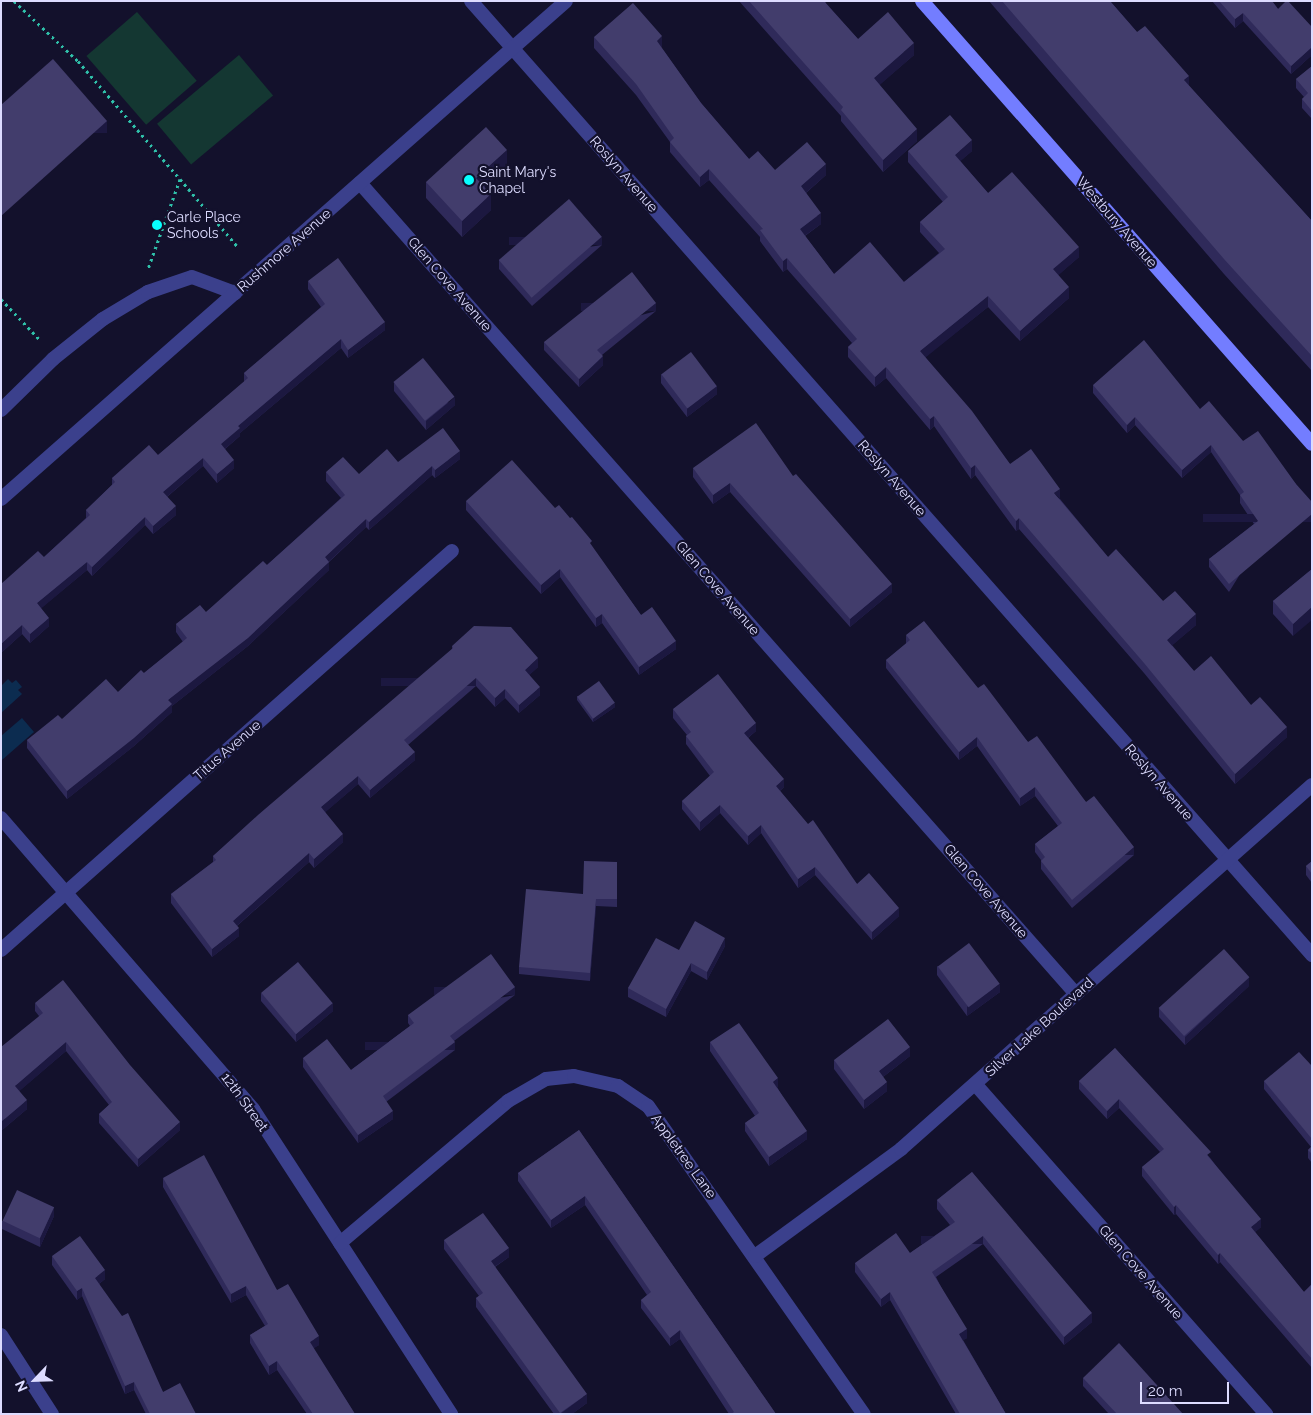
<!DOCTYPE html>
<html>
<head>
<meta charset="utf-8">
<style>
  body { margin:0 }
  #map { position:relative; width:1313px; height:1415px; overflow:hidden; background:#13112c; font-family:Raleway,sans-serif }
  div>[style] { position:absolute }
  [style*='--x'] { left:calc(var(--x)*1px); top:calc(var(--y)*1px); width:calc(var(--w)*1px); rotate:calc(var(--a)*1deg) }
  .green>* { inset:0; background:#143732; transform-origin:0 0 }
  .water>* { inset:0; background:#0c2c50 }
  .path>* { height:3px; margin-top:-1.5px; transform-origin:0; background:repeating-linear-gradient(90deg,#2fc1aa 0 2.5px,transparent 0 6.5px) }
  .service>* { height:14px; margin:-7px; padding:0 7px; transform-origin:7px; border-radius:7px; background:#3b408c }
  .minor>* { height:14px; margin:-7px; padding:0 7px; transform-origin:7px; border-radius:7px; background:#3b408c }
  .secondary>* { height:14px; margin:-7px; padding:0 7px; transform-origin:7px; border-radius:7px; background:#737dff }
  .wall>* { inset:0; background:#2f2a5a }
  .shaded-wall>* { inset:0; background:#1c1840; transform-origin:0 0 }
  .building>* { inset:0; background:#423d6c; transform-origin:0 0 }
  .dots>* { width:14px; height:14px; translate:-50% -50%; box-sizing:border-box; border:2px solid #13112c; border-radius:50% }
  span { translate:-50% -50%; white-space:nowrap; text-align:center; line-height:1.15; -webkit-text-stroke:4.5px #13112c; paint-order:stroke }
  .poi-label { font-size:14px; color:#dddcff }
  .left { translate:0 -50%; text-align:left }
  .street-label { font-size:14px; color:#dddcff }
  .frame { position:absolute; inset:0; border:2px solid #dddcff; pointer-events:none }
  .north { position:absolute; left:10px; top:1355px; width:50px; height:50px; -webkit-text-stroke:4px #13112c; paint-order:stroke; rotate:246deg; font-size:14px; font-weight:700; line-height:20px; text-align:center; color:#dddcff }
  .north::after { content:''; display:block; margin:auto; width:18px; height:22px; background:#dddcff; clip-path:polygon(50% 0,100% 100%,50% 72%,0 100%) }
  .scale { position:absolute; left:1140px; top:1382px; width:89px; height:22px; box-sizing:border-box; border:2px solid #dddcff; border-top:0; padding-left:6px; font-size:15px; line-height:18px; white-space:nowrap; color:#dddcff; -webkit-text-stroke:4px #13112c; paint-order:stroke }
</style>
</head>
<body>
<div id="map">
  <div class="green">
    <div style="left:137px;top:12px;width:91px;height:67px;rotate:49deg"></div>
    <div style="left:239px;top:55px;width:53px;height:107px;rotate:50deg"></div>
  </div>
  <div class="water">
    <div style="clip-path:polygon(8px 679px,12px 683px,16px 680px,22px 687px,18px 690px,22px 694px,1px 713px,1px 686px)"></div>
    <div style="clip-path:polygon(22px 718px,34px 732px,2px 760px,1px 736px)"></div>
  </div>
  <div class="path">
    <div style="--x:14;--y:1;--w:88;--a:43.2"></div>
    <div style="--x:78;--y:61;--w:156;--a:49.2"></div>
    <div style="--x:180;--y:179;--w:96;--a:109.6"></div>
    <div style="--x:180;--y:179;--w:88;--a:49.6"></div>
    <div style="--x:1;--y:299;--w:57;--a:46.4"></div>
  </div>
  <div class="service">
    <div style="--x:1;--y:410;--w:73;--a:-44.4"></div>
    <div style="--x:53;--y:359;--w:64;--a:-38.7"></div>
    <div style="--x:103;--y:319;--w:52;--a:-31"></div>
    <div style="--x:148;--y:292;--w:46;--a:-18.8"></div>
    <div style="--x:192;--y:277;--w:46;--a:20.4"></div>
  </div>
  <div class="minor">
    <div style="--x:471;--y:1;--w:1272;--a:48.6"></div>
    <div style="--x:360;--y:183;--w:1080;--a:48.56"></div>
    <div style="--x:1;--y:499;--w:753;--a:-41.39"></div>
    <div style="--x:1;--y:818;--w:385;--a:49.1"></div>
    <div style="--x:253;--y:1109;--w:364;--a:57"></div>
    <div style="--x:1;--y:950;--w:602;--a:-41.5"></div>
    <div style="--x:976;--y:1085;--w:439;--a:48.6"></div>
    <div style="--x:340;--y:1243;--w:220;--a:-40.2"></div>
    <div style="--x:508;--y:1101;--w:44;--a:-30.1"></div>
    <div style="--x:546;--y:1079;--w:28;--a:-6"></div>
    <div style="--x:574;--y:1076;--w:45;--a:12.8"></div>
    <div style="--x:618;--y:1086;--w:36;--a:34"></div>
    <div style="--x:648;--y:1106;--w:376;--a:55"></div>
    <div style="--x:755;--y:1256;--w:181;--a:-36.2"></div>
    <div style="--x:901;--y:1149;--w:549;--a:-41.53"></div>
    <div style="--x:1;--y:1335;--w:94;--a:57.2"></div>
  </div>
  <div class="secondary">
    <div style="--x:922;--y:1;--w:590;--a:48.64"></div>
  </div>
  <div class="wall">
    <div style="clip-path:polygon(739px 1px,827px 1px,825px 3px,858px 39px,914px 55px,879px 85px,917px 141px,883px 172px,841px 121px,841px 116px)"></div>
    <div style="clip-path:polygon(989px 1px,1110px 1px,1137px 32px,1189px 86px,1312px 221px,1312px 371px,1224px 274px)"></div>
    <div style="clip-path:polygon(1212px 1px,1272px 1px,1278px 9px,1312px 27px,1312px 55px,1291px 74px,1243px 21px,1235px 28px)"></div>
    <div style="clip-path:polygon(594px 37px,662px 47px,661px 47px,701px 103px,749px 159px,775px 170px,826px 175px,806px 193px,821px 224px,805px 236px,834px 274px,904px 282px,939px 253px,920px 232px,920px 222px,943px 202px,908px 162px,908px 151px,972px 151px,960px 161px,988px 193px,1079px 257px,1058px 275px,1069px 298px,1020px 341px,988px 307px,925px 357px,1010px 464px,1060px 499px,1108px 557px,1163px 601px,1196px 625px,1172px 645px,1194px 671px,1251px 705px,1287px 737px,1235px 784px,1144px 673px,1019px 529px,1016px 531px,975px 475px,971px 479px,934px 426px,930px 430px,886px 378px,875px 387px,848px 357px,848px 347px,852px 343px,787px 269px,783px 272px,760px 241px,760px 237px,709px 180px,700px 187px,670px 152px,670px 142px,636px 95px,594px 48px)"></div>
    <div style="clip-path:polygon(1312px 66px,1312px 119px,1302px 108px,1302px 99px,1304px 97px,1296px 88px,1296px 79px)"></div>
    <div style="clip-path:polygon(507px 166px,484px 187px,491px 210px,462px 237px,426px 198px,426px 182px)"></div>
    <div style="clip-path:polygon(602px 245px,532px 306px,499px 269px,499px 260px)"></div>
    <div style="clip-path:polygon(308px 281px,385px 330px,348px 358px,341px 348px,240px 433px,240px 436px,225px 449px,234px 468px,217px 483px,203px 466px,167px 497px,176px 515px,153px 534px,145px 525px,92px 576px,87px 570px,41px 608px,49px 626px,30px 643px,22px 634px,1px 653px,1px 584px,44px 557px,86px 518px,86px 510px,112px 485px,112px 478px,158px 455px,244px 382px,244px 373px,321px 307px,308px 289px)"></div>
    <div style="clip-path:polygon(656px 311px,602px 355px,603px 365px,579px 387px,544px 350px,544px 342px)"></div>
    <div style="clip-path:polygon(661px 374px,717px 394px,687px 417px,661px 383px)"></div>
    <div style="clip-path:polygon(394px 383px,455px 405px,426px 430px,394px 391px)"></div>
    <div style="clip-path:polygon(1093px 385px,1200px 409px,1243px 441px,1296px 484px,1229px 592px,1209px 567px,1209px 559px,1254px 524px,1240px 503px,1240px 495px,1211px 452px,1182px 478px,1135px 425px,1127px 433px,1093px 393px)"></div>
    <div style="clip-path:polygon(460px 459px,435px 478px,432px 475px,369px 530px,366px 527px,329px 562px,329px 570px,248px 646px,172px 706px,172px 712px,134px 746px,67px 799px,27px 748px,27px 740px,62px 719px,118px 692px,144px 673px,183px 642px,176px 632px,176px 624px,206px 612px,267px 565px,341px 498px,326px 481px,326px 472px,359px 474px,398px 462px)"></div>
    <div style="clip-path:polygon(693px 468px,793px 476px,892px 592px,850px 627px,730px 492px,713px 504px,693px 477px)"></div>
    <div style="clip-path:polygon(466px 501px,555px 508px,592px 547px,641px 615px,676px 649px,639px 675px,602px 623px,596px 627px,560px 577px,541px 594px,466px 510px)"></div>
    <div style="clip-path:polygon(1312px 569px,1293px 636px,1273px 614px,1273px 601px)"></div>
    <div style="clip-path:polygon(906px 635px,978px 688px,1028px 742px,1086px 802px,1134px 855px,1072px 908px,1041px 869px,1041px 860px,1035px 852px,1035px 844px,1058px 826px,1035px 796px,1020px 806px,977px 746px,959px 760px,886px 668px,886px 660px,906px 644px)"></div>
    <div style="clip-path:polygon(452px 646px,538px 667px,529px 675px,540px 695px,519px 713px,505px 698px,495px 707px,476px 686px,408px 745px,415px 760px,370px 798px,358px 784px,325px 812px,343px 842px,314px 868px,309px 862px,237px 926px,239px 936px,212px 957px,171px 903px,171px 894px,213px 862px,213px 856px,452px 650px)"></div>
    <div style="clip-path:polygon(577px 696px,615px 707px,593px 722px,577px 700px)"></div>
    <div style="clip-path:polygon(673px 709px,756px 731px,748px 738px,784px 787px,780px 791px,857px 884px,899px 916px,872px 940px,815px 875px,798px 888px,761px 833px,748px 845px,720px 813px,700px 831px,682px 809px,682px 801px,710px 776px,686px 744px,686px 736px,687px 735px,673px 718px)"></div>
    <div style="clip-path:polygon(1312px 861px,1312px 883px,1306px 875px,1306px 866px)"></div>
    <div style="clip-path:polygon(617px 862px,617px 907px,596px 906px,590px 981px,519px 974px,519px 967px,583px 894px)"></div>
    <div style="clip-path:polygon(725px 946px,707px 980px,691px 971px,666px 1017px,628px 997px,628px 988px,679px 950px)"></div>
    <div style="clip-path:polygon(937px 966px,1000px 992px,967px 1016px,937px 975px)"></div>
    <div style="clip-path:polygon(1249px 986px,1185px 1045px,1159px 1017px,1159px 1009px)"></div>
    <div style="clip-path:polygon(261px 993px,333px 1011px,296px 1042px,261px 1001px)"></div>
    <div style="clip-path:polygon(515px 995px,454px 1041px,455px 1050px,386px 1102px,393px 1119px,358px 1143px,303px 1067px,303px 1058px,351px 1070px,410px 1026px,408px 1023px,408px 1015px)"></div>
    <div style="clip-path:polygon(35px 1003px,180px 1130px,138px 1167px,99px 1123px,99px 1114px,109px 1105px,66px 1051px,19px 1091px,27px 1109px,1px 1131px,39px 1016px,35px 1011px)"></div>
    <div style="clip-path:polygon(710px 1042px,778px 1087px,777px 1087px,807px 1139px,769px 1166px,745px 1131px,745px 1123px,755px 1116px,710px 1051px)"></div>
    <div style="clip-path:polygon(1115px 1048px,1211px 1159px,1261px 1227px,1255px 1232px,1304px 1292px,1312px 1284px,1312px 1368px,1220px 1262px,1218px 1264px,1176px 1214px,1174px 1215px,1142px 1176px,1142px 1167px,1160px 1152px,1119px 1108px,1107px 1119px,1079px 1089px,1079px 1081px)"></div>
    <div style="clip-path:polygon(910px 1056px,883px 1077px,887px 1091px,864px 1109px,834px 1069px,834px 1060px)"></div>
    <div style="clip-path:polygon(1312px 1066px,1312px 1163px,1308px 1158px,1308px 1150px,1311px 1147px,1264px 1089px,1264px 1081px)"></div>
    <div style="clip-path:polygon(579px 1130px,776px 1414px,729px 1414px,680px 1339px,670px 1346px,641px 1308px,641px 1300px,647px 1295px,585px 1205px,551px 1228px,518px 1181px,518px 1173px)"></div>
    <div style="clip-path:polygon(972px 1172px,1092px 1322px,1064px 1345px,983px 1244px,936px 1277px,967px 1338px,963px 1340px,1006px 1414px,956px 1414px,890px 1300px,881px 1307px,855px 1272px,855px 1263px,910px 1253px,950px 1225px,937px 1209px,937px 1200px)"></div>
    <div style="clip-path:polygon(163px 1178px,277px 1290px,319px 1345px,313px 1348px,355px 1414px,307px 1414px,277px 1370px,269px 1375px,250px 1343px,250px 1335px,265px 1326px,246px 1295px,231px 1303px,163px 1187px)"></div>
    <div style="clip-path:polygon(54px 1216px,40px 1247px,2px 1229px,2px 1221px)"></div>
    <div style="clip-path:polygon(444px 1240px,509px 1257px,495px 1267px,587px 1403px,572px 1414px,554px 1414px,476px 1307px,476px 1298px,479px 1296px,444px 1249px)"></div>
    <div style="clip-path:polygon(52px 1256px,105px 1279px,99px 1284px,163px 1392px,196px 1414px,146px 1414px,134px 1390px,125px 1394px,82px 1296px,77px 1300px,52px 1265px)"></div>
    <div style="clip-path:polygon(1083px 1378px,1183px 1414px,1109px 1414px,1083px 1386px)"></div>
  </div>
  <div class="shaded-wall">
    <div style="clip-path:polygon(1243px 13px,1243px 21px,1235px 28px,1235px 19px)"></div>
    <div style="clip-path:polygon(662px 36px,662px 47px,657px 51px,657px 41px)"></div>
    <div style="clip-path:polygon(914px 43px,914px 55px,874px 90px,874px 78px)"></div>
    <div style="clip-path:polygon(1312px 47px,1312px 55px,1291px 74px,1291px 66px)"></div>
    <div style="clip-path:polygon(1189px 76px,1189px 91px,1184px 80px)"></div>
    <div style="left:107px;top:121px;width:12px;height:142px;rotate:90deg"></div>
    <div style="clip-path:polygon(917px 129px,917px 141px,883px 172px,883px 160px)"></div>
    <div style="clip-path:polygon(972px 140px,972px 151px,955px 166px,955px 155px)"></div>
    <div style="clip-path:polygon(507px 150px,507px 166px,476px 194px,476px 178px)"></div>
    <div style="clip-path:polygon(826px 164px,826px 175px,801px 197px,801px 186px)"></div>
    <div style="clip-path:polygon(709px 169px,709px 180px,700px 187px,700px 177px)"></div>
    <div style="clip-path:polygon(491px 194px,491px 210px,462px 237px,462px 221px)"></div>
    <div style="clip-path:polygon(821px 213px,821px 224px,800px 239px,800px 229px)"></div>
    <div style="left:602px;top:237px;width:8px;height:93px;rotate:90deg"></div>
    <div style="clip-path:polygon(1079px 247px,1079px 257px,1053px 280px,1053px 269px)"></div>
    <div style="clip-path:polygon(787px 258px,787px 269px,783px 272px,783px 261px)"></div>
    <div style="clip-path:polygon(1069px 287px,1069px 298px,1020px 341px,1020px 331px)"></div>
    <div style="clip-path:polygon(988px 296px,988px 307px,920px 362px,920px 351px)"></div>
    <div style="left:656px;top:303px;width:8px;height:75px;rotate:90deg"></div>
    <div style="clip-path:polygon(385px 322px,385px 330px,348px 358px,348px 350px)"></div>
    <div style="clip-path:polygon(341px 339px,341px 348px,240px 433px,240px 436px,221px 452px,221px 444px,238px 426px)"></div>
    <div style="clip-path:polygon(603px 356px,603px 365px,579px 387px,579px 379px)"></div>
    <div style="clip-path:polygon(886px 367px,886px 378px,875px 387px,875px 377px)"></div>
    <div style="clip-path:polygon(717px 386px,717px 394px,687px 417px,687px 408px)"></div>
    <div style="clip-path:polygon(455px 397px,455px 405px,426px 430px,426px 421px)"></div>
    <div style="clip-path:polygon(934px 416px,934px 426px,930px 430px,930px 419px)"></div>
    <div style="clip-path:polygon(1135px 417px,1135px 425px,1127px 433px,1127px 425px)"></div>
    <div style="clip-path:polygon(1211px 445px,1211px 452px,1182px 478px,1182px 470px)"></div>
    <div style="clip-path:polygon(460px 451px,460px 459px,435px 478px,435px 470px)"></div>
    <div style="clip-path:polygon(203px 458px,203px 466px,163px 500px,163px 492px)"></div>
    <div style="clip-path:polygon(234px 460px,234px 468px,217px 483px,217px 474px)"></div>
    <div style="clip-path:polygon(975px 465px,975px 475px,971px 479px,971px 468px)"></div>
    <div style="clip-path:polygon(432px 466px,432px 475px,369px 530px,369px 522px)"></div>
    <div style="clip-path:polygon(730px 483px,730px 492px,713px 504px,713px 495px)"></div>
    <div style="clip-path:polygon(1060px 489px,1060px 499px,1054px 493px)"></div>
    <div style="clip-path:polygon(176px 506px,176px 515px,153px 534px,153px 526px)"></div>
    <div style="left:1312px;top:514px;width:8px;height:109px;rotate:90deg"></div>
    <div style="clip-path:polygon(145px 517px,145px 525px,92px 576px,92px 567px)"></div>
    <div style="clip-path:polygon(1019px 518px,1019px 529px,1016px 531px,1016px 521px)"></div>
    <div style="clip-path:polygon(366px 519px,366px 527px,325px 565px,325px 557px)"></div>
    <div style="clip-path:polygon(87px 562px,87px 570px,37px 612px,37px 603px)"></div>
    <div style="clip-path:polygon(329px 562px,329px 570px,248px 646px,172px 706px,172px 712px,134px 746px,67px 799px,67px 791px,168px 700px)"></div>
    <div style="clip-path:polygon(560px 569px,560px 577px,541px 594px,541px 585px)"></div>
    <div style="clip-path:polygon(892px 584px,892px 592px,850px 627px,850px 619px)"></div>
    <div style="clip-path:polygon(1312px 607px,1312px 620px,1293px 636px,1293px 624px)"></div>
    <div style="clip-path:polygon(602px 614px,602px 623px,596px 627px,596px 618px)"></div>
    <div style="clip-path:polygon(1196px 614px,1196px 625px,1167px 650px,1167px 640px)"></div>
    <div style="clip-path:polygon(49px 618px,49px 626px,30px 643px,30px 634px)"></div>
    <div style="clip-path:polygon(22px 625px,22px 634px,1px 653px,1px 644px)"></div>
    <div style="clip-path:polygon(676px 641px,676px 649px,639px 675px,639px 667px)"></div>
    <div style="clip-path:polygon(538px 658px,538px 667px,525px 679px,525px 670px)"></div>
    <div style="left:476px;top:678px;width:8px;height:95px;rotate:90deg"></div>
    <div style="clip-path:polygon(540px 687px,540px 695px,519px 713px,519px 705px)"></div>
    <div style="clip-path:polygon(505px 689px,505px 698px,495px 707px,495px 698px)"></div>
    <div style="clip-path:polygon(615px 703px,615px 707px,593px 722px,593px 718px)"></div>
    <div style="clip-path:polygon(756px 723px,756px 731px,744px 741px,744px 733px)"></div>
    <div style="clip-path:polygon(1287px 727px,1287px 737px,1235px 784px,1235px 774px)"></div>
    <div style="clip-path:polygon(977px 737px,977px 746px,959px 760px,959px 752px)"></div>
    <div style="clip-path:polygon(415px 752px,415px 760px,370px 798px,370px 790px)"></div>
    <div style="clip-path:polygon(358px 776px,358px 784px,321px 816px,321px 807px)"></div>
    <div style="clip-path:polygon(784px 779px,784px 787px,776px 794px,776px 786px)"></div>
    <div style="clip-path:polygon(1035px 787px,1035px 796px,1020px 806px,1020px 798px)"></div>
    <div style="clip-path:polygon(720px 805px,720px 813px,700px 831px,700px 822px)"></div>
    <div style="clip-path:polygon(761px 825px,761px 833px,748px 845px,748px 836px)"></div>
    <div style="clip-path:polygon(343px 834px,343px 842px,314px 868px,314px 859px)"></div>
    <div style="left:1134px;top:847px;width:8px;height:82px;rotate:90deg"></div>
    <div style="clip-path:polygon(309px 853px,309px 862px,233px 929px,233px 921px)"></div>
    <div style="clip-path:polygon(815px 867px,815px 875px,798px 888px,798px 879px)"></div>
    <div style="clip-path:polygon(596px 899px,596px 906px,590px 981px,590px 973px)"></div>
    <div style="clip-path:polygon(899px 908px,899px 916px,872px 940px,872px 932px)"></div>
    <div style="clip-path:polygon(239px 928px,239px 936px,212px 957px,212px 949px)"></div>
    <div style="clip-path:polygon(725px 938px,725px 946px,707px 980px,707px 972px)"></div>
    <div style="clip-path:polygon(691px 963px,691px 971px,666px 1017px,666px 1009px)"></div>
    <div style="clip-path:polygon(1249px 977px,1249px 986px,1185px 1045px,1185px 1037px)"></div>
    <div style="clip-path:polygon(1000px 984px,1000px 992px,967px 1016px,967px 1007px)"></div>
    <div style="left:515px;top:987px;width:8px;height:81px;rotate:90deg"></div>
    <div style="clip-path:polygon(333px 1003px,333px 1011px,296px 1042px,296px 1034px)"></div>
    <div style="clip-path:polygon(66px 1042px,66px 1051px,15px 1095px,15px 1086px)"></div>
    <div style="left:455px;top:1042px;width:8px;height:90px;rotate:90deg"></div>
    <div style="clip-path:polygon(910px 1047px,910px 1056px,879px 1080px,879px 1071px)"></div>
    <div style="clip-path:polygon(778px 1078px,778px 1087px,773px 1090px,773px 1082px)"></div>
    <div style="clip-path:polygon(887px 1082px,887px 1091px,864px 1109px,864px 1100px)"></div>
    <div style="clip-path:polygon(1119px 1099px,1119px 1108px,1107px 1119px,1107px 1111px)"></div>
    <div style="clip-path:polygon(27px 1100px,27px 1109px,1px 1131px,1px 1122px)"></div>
    <div style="clip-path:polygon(393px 1111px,393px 1119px,358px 1143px,358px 1135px)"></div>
    <div style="clip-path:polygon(180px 1122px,180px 1130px,138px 1167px,138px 1159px)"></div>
    <div style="clip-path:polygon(807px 1131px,807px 1139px,769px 1166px,769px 1157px)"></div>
    <div style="clip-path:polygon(585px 1196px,585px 1205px,551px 1228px,551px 1220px)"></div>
    <div style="clip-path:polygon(1176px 1205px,1176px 1214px,1174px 1215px,1174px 1207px)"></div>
    <div style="clip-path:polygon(54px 1207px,54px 1216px,40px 1247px,40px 1238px)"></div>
    <div style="clip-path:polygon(1261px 1219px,1261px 1227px,1251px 1236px,1251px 1227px)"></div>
    <div style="left:983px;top:1236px;width:8px;height:62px;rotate:90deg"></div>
    <div style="clip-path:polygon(509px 1248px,509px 1257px,491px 1269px,491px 1261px)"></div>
    <div style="clip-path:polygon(1220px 1253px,1220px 1262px,1218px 1264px,1218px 1255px)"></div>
    <div style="clip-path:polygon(105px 1270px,105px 1279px,95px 1287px,95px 1278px)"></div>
    <div style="clip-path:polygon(246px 1286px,246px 1295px,231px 1303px,231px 1294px)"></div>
    <div style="clip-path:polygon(82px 1288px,82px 1296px,77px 1300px,77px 1291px)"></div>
    <div style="clip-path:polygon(890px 1292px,890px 1300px,881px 1307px,881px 1299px)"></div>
    <div style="clip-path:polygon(1092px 1313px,1092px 1322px,1064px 1345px,1064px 1337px)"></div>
    <div style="clip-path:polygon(967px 1329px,967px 1338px,959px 1343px,959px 1334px)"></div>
    <div style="clip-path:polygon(680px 1330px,680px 1339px,670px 1346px,670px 1338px)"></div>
    <div style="clip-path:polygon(319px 1336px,319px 1345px,310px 1351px,310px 1342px)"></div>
    <div style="clip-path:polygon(277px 1361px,277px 1370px,269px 1375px,269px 1366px)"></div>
    <div style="clip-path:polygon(134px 1382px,134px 1390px,125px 1394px,125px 1386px)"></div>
    <div style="clip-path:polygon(587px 1394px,587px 1403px,572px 1414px,560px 1414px)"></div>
  </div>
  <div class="building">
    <div style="clip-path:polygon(749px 1px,824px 1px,858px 39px,888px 12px,914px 43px,874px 78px,917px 129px,883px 160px,841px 110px,843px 107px)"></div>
    <div style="clip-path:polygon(1002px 1px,1110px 1px,1137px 32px,1145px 26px,1189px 76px,1184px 80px,1312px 221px,1312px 356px,1224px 259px)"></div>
    <div style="clip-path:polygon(1219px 1px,1272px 1px,1278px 9px,1286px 1px,1288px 1px,1312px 27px,1312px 47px,1291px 66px,1243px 13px,1235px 19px)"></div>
    <div style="clip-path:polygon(633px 3px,662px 36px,657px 41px,701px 103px,749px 159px,758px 151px,775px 170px,807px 142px,826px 164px,801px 186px,821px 213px,800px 229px,834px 274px,870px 242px,904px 282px,945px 249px,920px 222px,948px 197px,908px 151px,950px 115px,972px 140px,955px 155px,988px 193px,1012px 172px,1079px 247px,1053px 269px,1069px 287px,1020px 331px,988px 296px,920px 351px,972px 411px,1010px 464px,1031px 449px,1060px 489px,1054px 493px,1108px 557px,1116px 549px,1163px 601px,1175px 591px,1196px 614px,1167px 640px,1194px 671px,1211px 656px,1251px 705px,1260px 697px,1287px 727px,1235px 774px,1144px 663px,1019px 518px,1016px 521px,975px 465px,971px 468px,934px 416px,930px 419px,886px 367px,875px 377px,848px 347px,857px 339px,787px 258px,783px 261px,760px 230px,763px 229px,709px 169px,700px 177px,670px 142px,674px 138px,636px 84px,594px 37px)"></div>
    <div style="clip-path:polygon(53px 59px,107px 121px,1px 216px,1px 105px)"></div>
    <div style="clip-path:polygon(1312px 66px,1312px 111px,1302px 99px,1308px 93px,1296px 79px)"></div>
    <div style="clip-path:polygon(486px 127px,507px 150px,476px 178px,491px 194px,462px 221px,426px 182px)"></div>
    <div style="left:569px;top:199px;width:50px;height:93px;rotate:49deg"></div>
    <div style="clip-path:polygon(338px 258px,385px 322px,348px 350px,341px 339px,238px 426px,240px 428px,221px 444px,234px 460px,217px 474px,203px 458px,163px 492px,176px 506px,153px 526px,145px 517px,92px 567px,87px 562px,37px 603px,49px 618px,30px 634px,22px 625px,1px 644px,1px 584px,38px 551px,44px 557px,90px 515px,86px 510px,115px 482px,112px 478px,149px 445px,158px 455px,248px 378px,244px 373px,325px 304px,308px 281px)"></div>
    <div style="clip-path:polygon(632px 272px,656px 303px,597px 350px,603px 356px,579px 379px,544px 342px)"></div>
    <div style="clip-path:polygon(1144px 340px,1200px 409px,1209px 401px,1243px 441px,1258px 431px,1296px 484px,1312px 502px,1312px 514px,1229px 584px,1209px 559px,1258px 521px,1240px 495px,1244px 492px,1211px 445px,1182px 470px,1135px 417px,1127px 425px,1093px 385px)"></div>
    <div style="left:691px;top:352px;width:43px;height:37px;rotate:53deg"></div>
    <div style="left:423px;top:358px;width:50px;height:38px;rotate:51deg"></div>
    <div style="clip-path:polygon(756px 423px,793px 476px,796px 474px,892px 584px,850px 619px,730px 483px,713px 495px,693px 468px)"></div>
    <div style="clip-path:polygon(443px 428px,460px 451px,435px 470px,432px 466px,369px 522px,366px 519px,325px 557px,329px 562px,248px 638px,168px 700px,172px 704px,134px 738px,67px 791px,27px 740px,58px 715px,62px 719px,106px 679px,118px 692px,141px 670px,144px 673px,187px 638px,176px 624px,200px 605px,206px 612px,263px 561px,267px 565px,345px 495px,326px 472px,343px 457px,359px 474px,387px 449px,398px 462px)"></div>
    <div style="clip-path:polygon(512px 460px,555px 508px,559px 505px,570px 518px,572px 517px,592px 541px,590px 543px,641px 615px,652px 607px,676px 641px,639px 667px,602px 614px,596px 618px,560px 569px,541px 585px,466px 501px)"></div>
    <div style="clip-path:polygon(1312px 569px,1312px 607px,1293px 624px,1273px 601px)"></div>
    <div style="clip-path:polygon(924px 621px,978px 688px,984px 684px,1028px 742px,1037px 736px,1086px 802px,1094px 796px,1134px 847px,1072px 900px,1041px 861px,1045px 857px,1035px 844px,1062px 823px,1035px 787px,1020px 798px,977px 737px,959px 752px,886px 660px,910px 640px,906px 635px)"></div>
    <div style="clip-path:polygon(474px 626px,511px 627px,538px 658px,525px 670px,540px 687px,519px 705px,505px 689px,495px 698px,476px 678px,404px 740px,415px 752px,370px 790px,358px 776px,321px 807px,343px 834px,314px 859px,309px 853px,233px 921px,239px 928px,212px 949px,171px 894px,216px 860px,213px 856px,258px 815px,453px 648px,452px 646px)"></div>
    <div style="clip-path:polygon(718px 674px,756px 723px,744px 733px,784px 779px,776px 786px,808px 824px,813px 820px,857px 884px,869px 873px,899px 908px,872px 932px,815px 867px,798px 879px,761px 825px,748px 836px,720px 805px,700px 822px,682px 801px,714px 772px,686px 736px,691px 732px,673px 709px)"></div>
    <div style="left:599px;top:681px;width:27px;height:27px;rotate:54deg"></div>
    <div style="clip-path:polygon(584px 861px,617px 862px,617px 899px,596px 899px,590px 973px,519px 967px,526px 889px,583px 894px)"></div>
    <div style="clip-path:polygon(1312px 861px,1312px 874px,1306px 866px)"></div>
    <div style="clip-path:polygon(695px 921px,725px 938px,707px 972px,691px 963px,666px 1009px,628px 988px,656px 938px,679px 950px)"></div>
    <div style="left:969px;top:943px;width:51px;height:39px;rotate:53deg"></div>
    <div style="left:1224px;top:949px;width:38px;height:88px;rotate:48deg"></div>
    <div style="clip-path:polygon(491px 954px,515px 987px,450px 1036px,455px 1042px,383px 1096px,393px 1111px,358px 1135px,303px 1058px,327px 1039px,351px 1070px,414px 1023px,408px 1015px)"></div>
    <div style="left:298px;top:962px;width:54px;height:48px;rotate:50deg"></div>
    <div style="clip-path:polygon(63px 980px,130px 1065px,180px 1122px,138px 1159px,99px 1114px,112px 1102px,66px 1042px,15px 1086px,27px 1100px,1px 1122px,1px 1047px,43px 1013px,35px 1003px)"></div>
    <div style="clip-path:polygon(888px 1019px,910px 1047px,879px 1071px,887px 1082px,864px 1100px,834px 1060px)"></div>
    <div style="clip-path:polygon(739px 1023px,778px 1078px,773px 1082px,807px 1131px,769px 1157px,745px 1123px,759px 1113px,710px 1042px)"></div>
    <div style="clip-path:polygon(1115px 1048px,1211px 1152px,1207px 1155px,1261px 1219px,1251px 1227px,1304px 1292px,1312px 1284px,1312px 1359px,1220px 1253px,1218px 1255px,1176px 1205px,1174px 1207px,1142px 1167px,1164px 1149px,1119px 1099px,1107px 1111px,1079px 1081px)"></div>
    <div style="clip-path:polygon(1299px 1052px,1312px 1066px,1312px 1139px,1264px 1081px)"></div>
    <div style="clip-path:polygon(579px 1130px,776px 1414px,731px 1414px,734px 1412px,680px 1330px,670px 1338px,641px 1300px,651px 1292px,585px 1196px,551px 1220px,518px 1173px)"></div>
    <div style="clip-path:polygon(1312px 1146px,1312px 1154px,1308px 1150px)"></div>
    <div style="clip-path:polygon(204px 1155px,277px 1290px,288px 1284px,319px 1336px,310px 1342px,355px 1414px,313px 1414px,277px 1361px,269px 1366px,250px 1335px,268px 1324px,246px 1286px,231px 1294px,163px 1178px)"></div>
    <div style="clip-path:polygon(972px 1172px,1092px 1313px,1064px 1337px,983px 1236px,932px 1272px,967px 1329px,959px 1334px,1006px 1414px,960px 1414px,890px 1292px,881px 1299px,855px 1263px,896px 1233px,910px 1253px,955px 1222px,937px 1200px)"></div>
    <div style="left:17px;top:1190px;width:41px;height:34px;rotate:25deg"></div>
    <div style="clip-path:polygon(483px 1213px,509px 1248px,491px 1261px,587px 1394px,560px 1413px,476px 1298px,483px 1293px,444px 1240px)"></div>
    <div style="clip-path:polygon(80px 1236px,105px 1270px,95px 1278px,122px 1316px,128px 1313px,163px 1392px,180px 1383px,196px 1414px,150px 1414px,134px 1382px,125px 1386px,82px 1288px,77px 1291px,52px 1256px)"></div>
    <div style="clip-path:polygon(1119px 1343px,1183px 1414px,1117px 1414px,1083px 1378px)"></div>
  </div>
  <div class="dots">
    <div style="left:469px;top:180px;background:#08feff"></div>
    <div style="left:157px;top:225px;background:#08feff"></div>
  </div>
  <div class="poi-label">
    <span class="left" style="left:479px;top:180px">Saint Mary's<br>Chapel</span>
    <span class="left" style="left:167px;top:225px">Carle Place<br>Schools</span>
  </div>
  <div class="street-label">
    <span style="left:624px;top:174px;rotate:49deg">Roslyn Avenue</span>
    <span style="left:1117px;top:222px;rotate:49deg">Westbury Avenue</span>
    <span style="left:284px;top:250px;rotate:-41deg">Rushmore Avenue</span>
    <span style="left:450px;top:284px;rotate:49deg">Glen Cove Avenue</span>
    <span style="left:892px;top:478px;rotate:49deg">Roslyn Avenue</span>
    <span style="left:718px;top:588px;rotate:49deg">Glen Cove Avenue</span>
    <span style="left:227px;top:750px;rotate:-41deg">Titus Avenue</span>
    <span style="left:1159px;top:782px;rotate:49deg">Roslyn Avenue</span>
    <span style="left:986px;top:891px;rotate:49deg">Glen Cove Avenue</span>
    <span style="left:1039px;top:1027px;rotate:-42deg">Silver Lake Boulevard</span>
    <span style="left:245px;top:1102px;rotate:54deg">12th Street</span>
    <span style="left:684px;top:1156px;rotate:54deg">Appletree Lane</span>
    <span style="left:1141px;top:1272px;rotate:49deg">Glen Cove Avenue</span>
  </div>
  <div class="frame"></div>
  <div class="north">N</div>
  <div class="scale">20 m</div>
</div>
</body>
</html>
